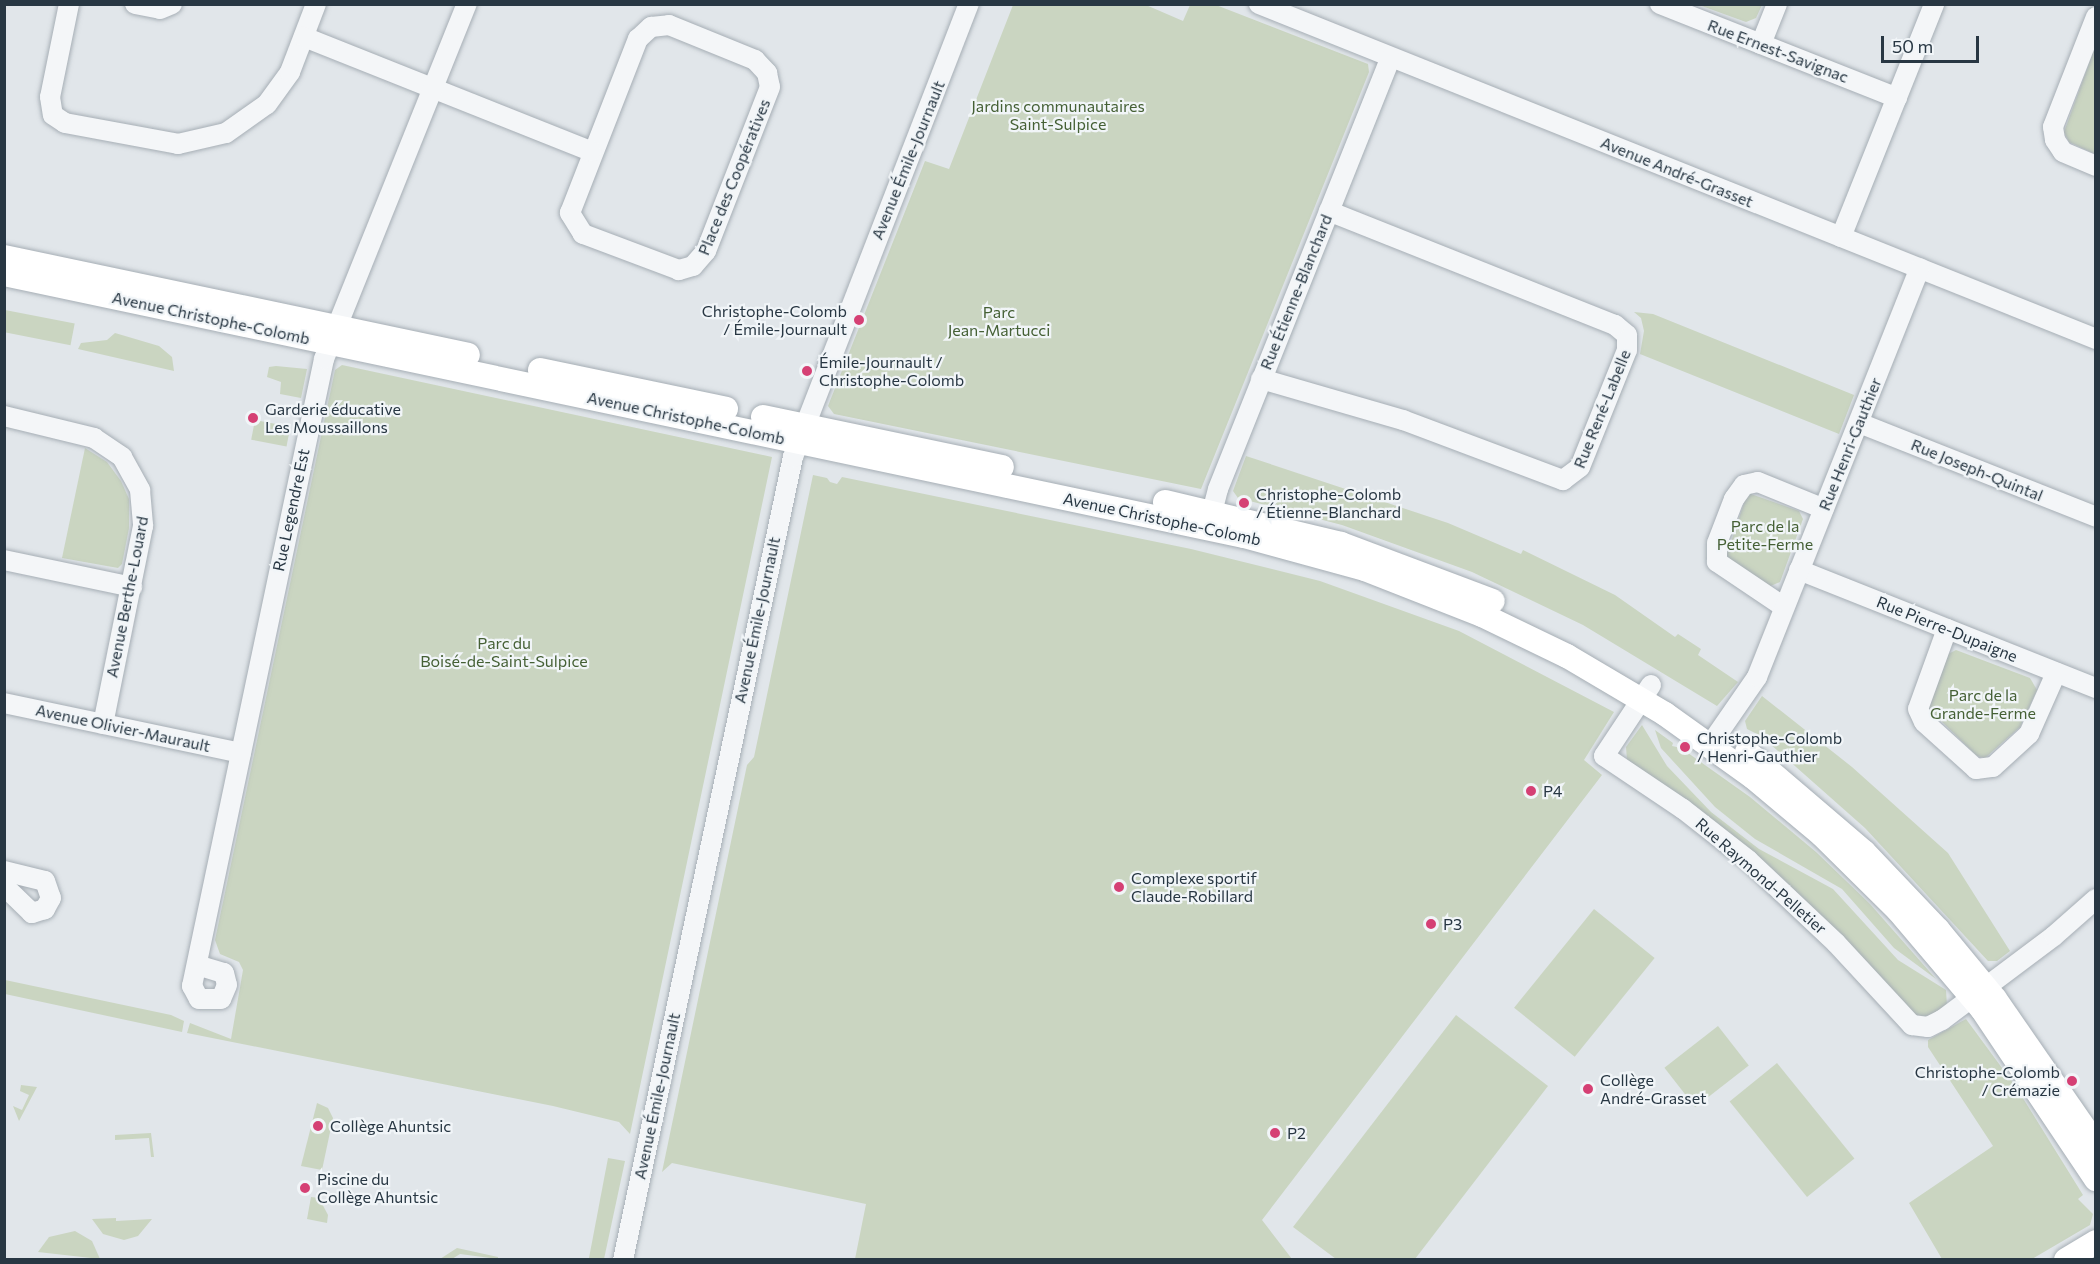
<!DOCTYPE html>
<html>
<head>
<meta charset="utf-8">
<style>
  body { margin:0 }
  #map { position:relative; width:2100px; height:1264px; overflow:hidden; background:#e1e6ea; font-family:Commissioner,sans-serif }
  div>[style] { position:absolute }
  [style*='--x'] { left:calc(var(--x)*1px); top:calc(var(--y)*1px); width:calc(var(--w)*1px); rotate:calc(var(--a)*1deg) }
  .green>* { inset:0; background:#cad5c1; transform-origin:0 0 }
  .roads { filter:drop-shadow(0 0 2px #a6aeb5) drop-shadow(0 0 2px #a6aeb5) }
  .minor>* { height:20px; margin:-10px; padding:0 10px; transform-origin:10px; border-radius:10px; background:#f4f6f8 }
  .major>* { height:24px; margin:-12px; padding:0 12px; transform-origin:12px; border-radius:12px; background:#fff }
  .dots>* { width:16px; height:16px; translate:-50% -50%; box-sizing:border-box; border:3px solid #f1f5f8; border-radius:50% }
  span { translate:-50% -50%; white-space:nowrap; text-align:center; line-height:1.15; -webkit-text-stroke:4.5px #f1f5f8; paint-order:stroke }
  .street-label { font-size:16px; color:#283743 }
  .park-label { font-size:16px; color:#456035 }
  .poi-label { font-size:16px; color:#283743 }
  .right { translate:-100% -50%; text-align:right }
  .left { translate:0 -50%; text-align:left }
  .frame { position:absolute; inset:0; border:6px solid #283743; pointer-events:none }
  .scale { position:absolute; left:1881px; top:36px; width:98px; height:27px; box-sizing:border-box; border:3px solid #283743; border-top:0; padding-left:8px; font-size:18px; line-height:21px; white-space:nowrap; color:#283743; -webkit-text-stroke:4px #f1f5f8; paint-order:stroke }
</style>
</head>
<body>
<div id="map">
  <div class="green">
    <div style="clip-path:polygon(1013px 5px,1146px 5px,1183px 21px,1190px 5px,1216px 5px,1368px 64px,1369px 72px,1201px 489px,834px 414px,828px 406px,925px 161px,949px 169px)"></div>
    <div style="clip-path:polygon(1699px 5px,1762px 4px,1762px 5px,1756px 18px,1746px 22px)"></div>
    <div style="clip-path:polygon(2095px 47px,2095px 154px,2069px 142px,2064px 132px)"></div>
    <div style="left:5px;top:310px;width:71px;height:22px;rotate:11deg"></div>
    <div style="clip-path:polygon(1634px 312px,1653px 314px,1854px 395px,1839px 434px,1640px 354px,1644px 331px,1641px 318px)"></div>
    <div style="clip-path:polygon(115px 333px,159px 346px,172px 357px,174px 371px,78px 349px,81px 343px,107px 340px)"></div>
    <div style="clip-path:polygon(342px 365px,772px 457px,630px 1134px,619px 1122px,553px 1106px,187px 1033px,190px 1023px,231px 1039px,243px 970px,239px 962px,220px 954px,215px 940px,335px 370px)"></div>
    <div style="clip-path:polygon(276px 366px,307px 369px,301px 398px,280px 394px,281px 382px,267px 377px,269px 367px)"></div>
    <div style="left:255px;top:420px;width:36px;height:20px;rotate:11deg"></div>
    <div style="clip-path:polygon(85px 448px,107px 462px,121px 481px,129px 499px,129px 528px,122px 564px,118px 568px,62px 558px)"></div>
    <div style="clip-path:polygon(1246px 456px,1448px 523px,1521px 554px,1523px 550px,1615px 595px,1675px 637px,1678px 634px,1701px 649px,1698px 655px,1738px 682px,1717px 706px,1583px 625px,1472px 572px,1342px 525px,1238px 498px,1233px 491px)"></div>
    <div style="clip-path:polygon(813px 475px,827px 478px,830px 482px,837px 484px,842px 477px,1191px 549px,1320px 581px,1459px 631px,1614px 712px,1584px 760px,1602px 775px,1262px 1220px,1292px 1259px,855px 1259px,866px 1204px,672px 1163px,662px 1172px,747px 765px,754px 757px)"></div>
    <div style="clip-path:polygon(1751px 494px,1799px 511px,1803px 519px,1780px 582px,1768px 587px,1726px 557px,1745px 500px)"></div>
    <div style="clip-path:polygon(1956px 650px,2030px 678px,2037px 690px,2020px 727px,1985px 758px,1977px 756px,1929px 709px,1948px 654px)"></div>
    <div style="clip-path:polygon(1762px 696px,1852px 767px,1948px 853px,2010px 951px,1997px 961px,1988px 961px,1865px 828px,1761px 736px,1747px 729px,1745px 721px)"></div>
    <div style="clip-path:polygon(1642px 725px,1667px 766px,1711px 812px,1759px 849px,1833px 889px,1898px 960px,1946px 990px,1947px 1006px,1930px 1017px,1913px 1015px,1850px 944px,1782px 878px,1713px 820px,1627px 760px,1626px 747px)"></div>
    <div style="clip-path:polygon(1655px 730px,1673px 743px,1672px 746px,1681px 748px,1750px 797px,1816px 852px,1870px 904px,1936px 979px,1894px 948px,1842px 889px,1755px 839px,1715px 807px,1661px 748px)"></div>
    <div style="left:1594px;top:909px;width:78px;height:127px;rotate:39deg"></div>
    <div style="clip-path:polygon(5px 980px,171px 1015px,184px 1021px,182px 1032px,5px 994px)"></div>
    <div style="clip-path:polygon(1456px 1015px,1548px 1086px,1415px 1259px,1336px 1259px,1293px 1227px)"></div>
    <div style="clip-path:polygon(1966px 1019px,2016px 1087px,2083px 1195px,2078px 1199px,2093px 1214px,2090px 1225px,2032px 1259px,1942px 1259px,1909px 1203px,1993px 1146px,1928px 1047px,1928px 1040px)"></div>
    <div style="left:1718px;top:1026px;width:50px;height:68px;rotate:52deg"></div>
    <div style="left:1777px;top:1063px;width:123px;height:61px;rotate:51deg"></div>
    <div style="clip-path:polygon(21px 1085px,37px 1087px,19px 1121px,13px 1106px,22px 1110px,29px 1095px,20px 1091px)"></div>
    <div style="clip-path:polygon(317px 1103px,328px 1108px,333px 1118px,322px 1170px,301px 1166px)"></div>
    <div style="clip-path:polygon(151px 1133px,154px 1157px,151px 1157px,149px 1138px,115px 1140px,115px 1135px)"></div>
    <div style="clip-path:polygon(608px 1158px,625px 1161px,604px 1259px,596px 1259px,589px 1258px)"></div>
    <div style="clip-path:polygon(311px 1197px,319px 1198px,328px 1215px,327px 1223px,307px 1219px)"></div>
    <div style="clip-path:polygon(116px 1218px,116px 1221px,152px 1219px,138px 1236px,124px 1240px,103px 1234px,92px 1219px)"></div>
    <div style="clip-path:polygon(75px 1231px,92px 1241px,100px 1259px,38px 1252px,49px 1237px)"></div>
    <div style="clip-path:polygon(457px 1248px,498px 1257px,498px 1259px,460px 1254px,452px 1259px,440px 1259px)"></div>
  </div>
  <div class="roads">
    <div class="minor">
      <div style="--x:69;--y:4;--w:95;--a:101.5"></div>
      <div style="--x:50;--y:97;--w:18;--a:81"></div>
      <div style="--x:53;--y:115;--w:14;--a:34"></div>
      <div style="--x:65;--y:123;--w:115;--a:10.5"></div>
      <div style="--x:178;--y:144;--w:49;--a:-12.9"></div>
      <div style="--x:226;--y:133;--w:50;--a:-35.3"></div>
      <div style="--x:267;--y:104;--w:39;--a:-54"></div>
      <div style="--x:290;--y:72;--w:73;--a:-69.1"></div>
      <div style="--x:135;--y:4;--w:25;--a:11"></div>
      <div style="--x:160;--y:9;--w:13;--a:-23"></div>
      <div style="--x:1259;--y:4;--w:902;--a:21.81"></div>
      <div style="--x:1660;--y:4;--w:255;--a:21.6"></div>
      <div style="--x:2096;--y:17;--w:118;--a:111.4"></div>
      <div style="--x:2053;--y:127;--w:13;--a:81"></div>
      <div style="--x:2055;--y:140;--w:14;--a:56"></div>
      <div style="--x:2063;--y:152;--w:36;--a:23"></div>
      <div style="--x:669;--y:25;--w:93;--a:22.1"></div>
      <div style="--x:755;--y:60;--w:18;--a:47"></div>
      <div style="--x:767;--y:73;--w:14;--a:78"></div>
      <div style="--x:770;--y:87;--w:176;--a:111.3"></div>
      <div style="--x:706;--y:251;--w:20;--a:131"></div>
      <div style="--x:693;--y:266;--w:15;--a:164"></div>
      <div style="--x:679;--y:270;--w:103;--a:-159.4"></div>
      <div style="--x:583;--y:234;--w:25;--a:-122"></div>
      <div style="--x:570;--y:213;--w:187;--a:-68.7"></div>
      <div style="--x:638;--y:39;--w:18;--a:-43"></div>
      <div style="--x:651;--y:27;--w:18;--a:-6"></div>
      <div style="--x:304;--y:37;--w:309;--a:21.7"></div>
      <div style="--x:1761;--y:44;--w:43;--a:-68.2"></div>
      <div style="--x:1841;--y:237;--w:251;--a:-68.2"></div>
      <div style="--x:1261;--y:379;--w:148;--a:16.1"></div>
      <div style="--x:1403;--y:420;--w:171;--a:20.6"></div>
      <div style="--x:1563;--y:480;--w:21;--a:-37"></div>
      <div style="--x:1580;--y:467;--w:126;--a:-68.1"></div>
      <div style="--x:1627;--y:350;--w:15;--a:-90"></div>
      <div style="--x:1627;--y:335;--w:16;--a:-140"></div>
      <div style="--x:1615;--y:325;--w:308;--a:-158.3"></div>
      <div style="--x:4;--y:416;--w:93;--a:13.7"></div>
      <div style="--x:94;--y:438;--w:34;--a:34"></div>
      <div style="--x:122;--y:457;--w:38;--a:61"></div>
      <div style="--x:140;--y:490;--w:36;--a:85"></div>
      <div style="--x:143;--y:526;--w:202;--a:101.4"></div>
      <div style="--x:1859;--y:423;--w:255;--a:21.6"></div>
      <div style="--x:1208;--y:528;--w:40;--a:-75.6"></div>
      <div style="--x:1218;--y:489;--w:464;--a:-68.2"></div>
      <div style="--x:4;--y:560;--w:131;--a:11.9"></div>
      <div style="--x:1799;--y:570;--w:320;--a:21.7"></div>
      <div style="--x:1784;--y:607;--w:81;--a:-146.1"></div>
      <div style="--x:1717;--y:562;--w:19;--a:-90"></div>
      <div style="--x:1717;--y:543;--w:47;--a:-68.9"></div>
      <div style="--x:1734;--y:499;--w:17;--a:-54"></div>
      <div style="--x:1744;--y:485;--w:14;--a:-12"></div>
      <div style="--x:1758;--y:482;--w:71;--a:22.2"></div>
      <div style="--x:1947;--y:629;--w:85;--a:109.9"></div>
      <div style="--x:1918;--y:709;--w:14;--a:65"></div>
      <div style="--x:1924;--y:722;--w:70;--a:42.1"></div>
      <div style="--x:1976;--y:769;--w:17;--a:-7"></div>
      <div style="--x:1993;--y:767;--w:49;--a:-42.5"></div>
      <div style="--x:2029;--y:734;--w:67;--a:-66.1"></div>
      <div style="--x:1651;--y:685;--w:85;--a:123.5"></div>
      <div style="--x:1604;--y:756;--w:95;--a:33.9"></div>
      <div style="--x:1683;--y:809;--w:83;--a:38.1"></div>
      <div style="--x:1748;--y:860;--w:121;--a:43.3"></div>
      <div style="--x:1836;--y:943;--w:112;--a:47.2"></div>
      <div style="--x:1912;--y:1025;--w:16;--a:7"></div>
      <div style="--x:1928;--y:1027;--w:16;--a:-27"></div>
      <div style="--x:1942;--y:1020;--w:140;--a:-36.9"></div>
      <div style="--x:2054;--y:936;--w:56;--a:-41.4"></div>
      <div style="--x:4;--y:703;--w:242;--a:11.9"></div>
      <div style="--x:1710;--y:745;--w:83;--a:-55.3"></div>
      <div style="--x:1757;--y:677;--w:440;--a:-68.3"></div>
      <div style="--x:4;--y:871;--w:42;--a:13.7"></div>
      <div style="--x:45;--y:881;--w:18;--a:71"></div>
      <div style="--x:51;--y:898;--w:13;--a:119"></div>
      <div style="--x:45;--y:909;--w:14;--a:163"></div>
      <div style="--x:32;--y:913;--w:39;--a:-136"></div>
      <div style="--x:197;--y:965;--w:28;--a:17"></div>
      <div style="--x:224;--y:973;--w:12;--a:76"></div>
      <div style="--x:227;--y:985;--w:15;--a:113"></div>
      <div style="--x:221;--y:999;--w:22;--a:180"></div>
      <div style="--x:199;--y:999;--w:15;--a:-118"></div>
      <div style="--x:192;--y:986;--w:641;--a:-78.11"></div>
      <div style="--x:324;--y:359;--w:383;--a:-68.1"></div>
      <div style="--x:623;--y:1260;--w:821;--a:-78.05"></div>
      <div style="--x:793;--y:457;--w:486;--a:-68.8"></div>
    </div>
    <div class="major">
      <div style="--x:4;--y:257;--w:474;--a:11.9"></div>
      <div style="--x:4;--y:274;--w:1267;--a:11.93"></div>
      <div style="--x:1244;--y:536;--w:125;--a:15.3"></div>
      <div style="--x:1365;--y:569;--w:126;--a:21.5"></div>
      <div style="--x:1482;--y:615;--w:94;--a:25.8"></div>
      <div style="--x:1567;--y:656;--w:114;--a:30.6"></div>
      <div style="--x:1665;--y:714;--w:108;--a:35.6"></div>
      <div style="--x:1753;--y:777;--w:90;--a:40"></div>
      <div style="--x:1822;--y:835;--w:107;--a:44.6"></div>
      <div style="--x:1898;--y:910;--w:130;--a:49.7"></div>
      <div style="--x:1982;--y:1009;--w:205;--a:56.2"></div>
      <div style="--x:540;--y:370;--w:190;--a:11.8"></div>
      <div style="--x:763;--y:417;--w:244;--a:11.8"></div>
      <div style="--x:1165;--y:502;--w:181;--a:13.4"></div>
      <div style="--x:1341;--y:544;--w:162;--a:20.6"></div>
      <div style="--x:1747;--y:752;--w:154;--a:40.5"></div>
      <div style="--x:1864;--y:852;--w:108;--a:46.5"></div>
      <div style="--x:1938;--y:930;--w:89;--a:50.4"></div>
      <div style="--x:1995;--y:999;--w:178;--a:55.3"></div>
      <div style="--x:2066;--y:1260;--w:35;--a:-31"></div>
    </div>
  </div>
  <div class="dots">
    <div style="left:859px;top:320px;background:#d54074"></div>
    <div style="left:807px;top:371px;background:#d54074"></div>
    <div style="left:253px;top:418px;background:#d54074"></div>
    <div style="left:1244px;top:503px;background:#d54074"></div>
    <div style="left:1685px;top:747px;background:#d54074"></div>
    <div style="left:1531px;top:791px;background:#d54074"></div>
    <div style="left:1119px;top:887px;background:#d54074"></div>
    <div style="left:1431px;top:924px;background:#d54074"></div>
    <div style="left:2072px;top:1081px;background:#d54074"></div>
    <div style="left:1588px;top:1089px;background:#d54074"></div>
    <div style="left:318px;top:1126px;background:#d54074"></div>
    <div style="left:1275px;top:1133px;background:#d54074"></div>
    <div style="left:305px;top:1188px;background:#d54074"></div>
  </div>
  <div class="street-label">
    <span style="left:1778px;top:51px;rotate:21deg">Rue Ernest-Savignac</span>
    <span style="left:908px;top:160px;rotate:-68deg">Avenue Émile-Journault</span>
    <span style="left:1677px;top:172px;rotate:22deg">Avenue André-Grasset</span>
    <span style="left:734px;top:177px;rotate:-68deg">Place des Coopératives</span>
    <span style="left:1296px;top:292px;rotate:-68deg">Rue Étienne-Blanchard</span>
    <span style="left:211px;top:318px;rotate:12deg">Avenue Christophe-Colomb</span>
    <span style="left:1602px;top:409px;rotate:-68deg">Rue René-Labelle</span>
    <span style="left:686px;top:418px;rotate:12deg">Avenue Christophe-Colomb</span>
    <span style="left:1850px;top:444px;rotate:-68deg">Rue Henri-Gauthier</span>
    <span style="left:1977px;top:470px;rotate:22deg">Rue Joseph-Quintal</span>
    <span style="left:291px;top:510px;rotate:-78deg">Rue Legendre Est</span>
    <span style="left:1162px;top:519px;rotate:12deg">Avenue Christophe-Colomb</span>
    <span style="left:127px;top:597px;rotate:-79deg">Avenue Berthe-Louard</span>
    <span style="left:757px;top:620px;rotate:-78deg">Avenue Émile-Journault</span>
    <span style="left:1947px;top:629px;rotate:22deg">Rue Pierre-Dupaigne</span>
    <span style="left:123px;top:728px;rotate:12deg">Avenue Olivier-Maurault</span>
    <span style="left:1761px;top:876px;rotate:41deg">Rue Raymond-Pelletier</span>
    <span style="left:657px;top:1096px;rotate:-78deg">Avenue Émile-Journault</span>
  </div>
  <div class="park-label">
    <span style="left:1058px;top:115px">Jardins communautaires<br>Saint-Sulpice</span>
    <span style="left:999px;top:321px">Parc<br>Jean-Martucci</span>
    <span style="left:1765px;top:535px">Parc de la<br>Petite-Ferme</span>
    <span style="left:504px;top:652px">Parc du<br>Boisé-de-Saint-Sulpice</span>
    <span style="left:1983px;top:704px">Parc de la<br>Grande-Ferme</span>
  </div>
  <div class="poi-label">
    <span class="right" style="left:847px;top:320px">Christophe-Colomb<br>/ Émile-Journault</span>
    <span class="left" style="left:819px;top:371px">Émile-Journault /<br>Christophe-Colomb</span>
    <span class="left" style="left:265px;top:418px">Garderie éducative<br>Les Moussaillons</span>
    <span class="left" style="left:1256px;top:503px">Christophe-Colomb<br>/ Étienne-Blanchard</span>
    <span class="left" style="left:1697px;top:747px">Christophe-Colomb<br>/ Henri-Gauthier</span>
    <span class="left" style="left:1543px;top:791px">P4</span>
    <span class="left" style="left:1131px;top:887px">Complexe sportif<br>Claude-Robillard</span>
    <span class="left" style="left:1443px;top:924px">P3</span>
    <span class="right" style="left:2060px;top:1081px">Christophe-Colomb<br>/ Crémazie</span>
    <span class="left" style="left:1600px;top:1089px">Collège<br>André-Grasset</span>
    <span class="left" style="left:330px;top:1126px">Collège Ahuntsic</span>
    <span class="left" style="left:1287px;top:1133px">P2</span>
    <span class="left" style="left:317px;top:1188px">Piscine du<br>Collège Ahuntsic</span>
  </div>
  <div class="frame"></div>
  <div class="scale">50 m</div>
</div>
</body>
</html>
